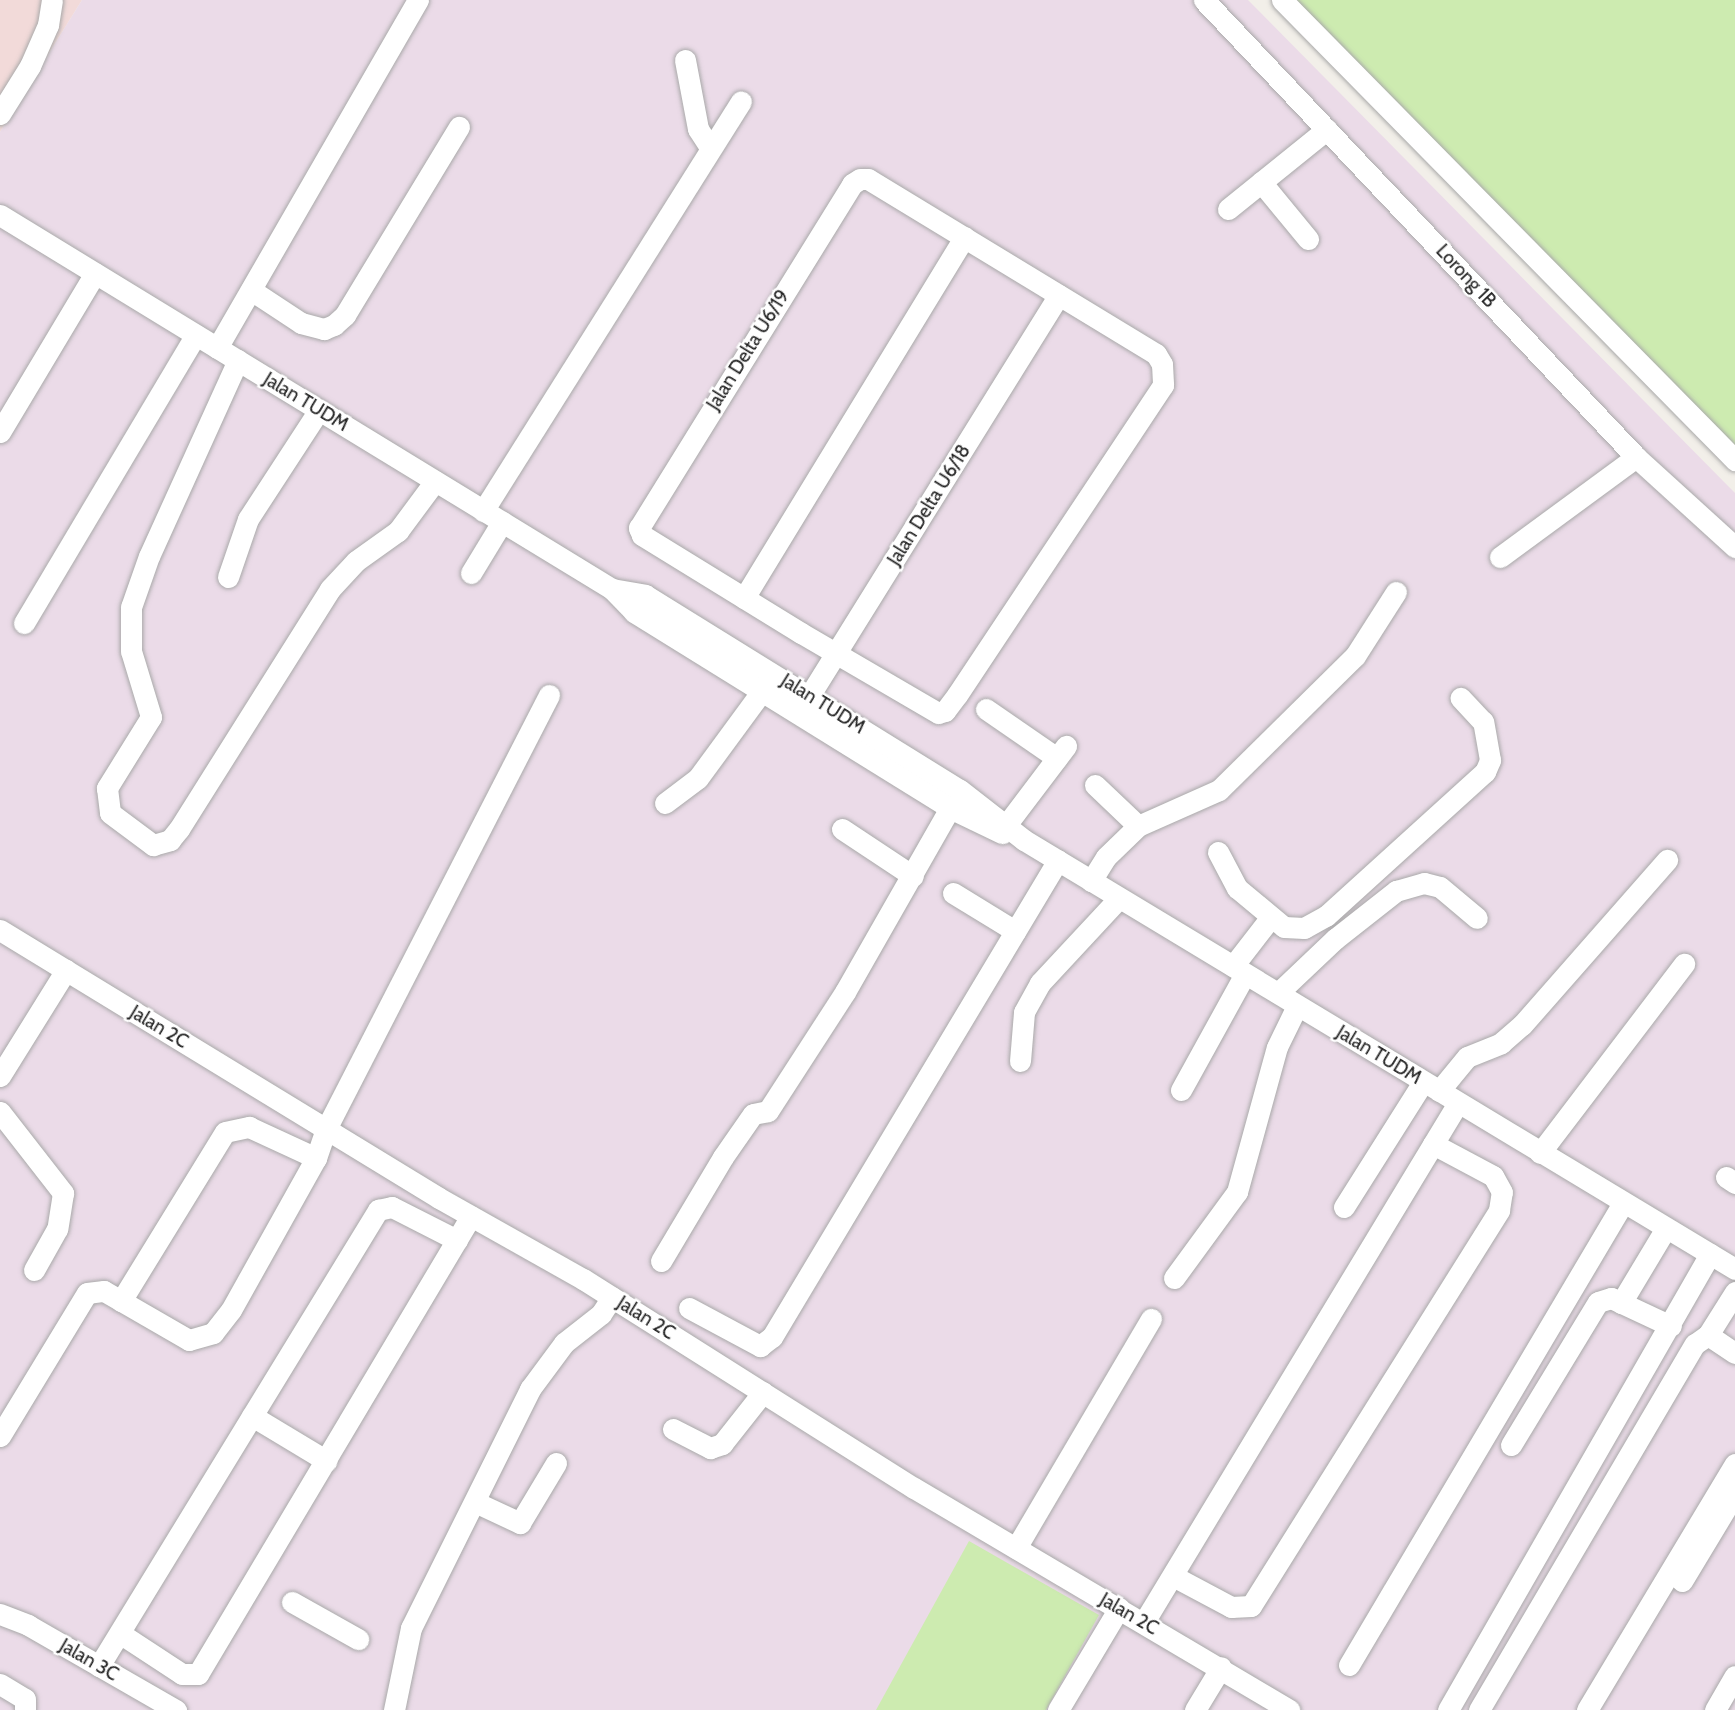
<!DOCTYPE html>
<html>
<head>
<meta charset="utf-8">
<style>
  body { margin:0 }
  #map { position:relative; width:1735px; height:1710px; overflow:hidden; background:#f2efe9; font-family:Cabin,sans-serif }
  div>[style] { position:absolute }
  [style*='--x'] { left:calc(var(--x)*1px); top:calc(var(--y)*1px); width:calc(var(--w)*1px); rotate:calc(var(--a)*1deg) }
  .commercial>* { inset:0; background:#f2dad9 }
  .industrial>* { inset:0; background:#ebdbe8 }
  .grass>* { inset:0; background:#cdebb0 }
  .roads { filter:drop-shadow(0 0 2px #a9a9a9) drop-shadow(0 0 2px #a9a9a9) }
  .minor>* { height:21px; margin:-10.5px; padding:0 10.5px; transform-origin:10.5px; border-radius:10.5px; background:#fff }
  span { translate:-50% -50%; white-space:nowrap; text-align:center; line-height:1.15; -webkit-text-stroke:5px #fff; paint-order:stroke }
  .street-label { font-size:19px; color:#222 }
</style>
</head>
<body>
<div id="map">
  <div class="commercial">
    <div style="clip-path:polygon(0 0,82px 0,0 132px)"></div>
  </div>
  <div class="industrial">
    <div style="clip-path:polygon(82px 0,1248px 0,1735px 493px,1735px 1710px,0 1710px,0 132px)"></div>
  </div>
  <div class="grass">
    <div style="clip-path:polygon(1282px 0,1735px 0,1735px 466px)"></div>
    <div style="clip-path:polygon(969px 1541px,1099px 1615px,1046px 1710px,876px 1710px)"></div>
  </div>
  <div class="roads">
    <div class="minor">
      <div style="--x:1204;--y:0;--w:629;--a:46.61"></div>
      <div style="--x:1636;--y:457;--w:134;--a:42.3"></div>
      <div style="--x:1282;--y:0;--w:646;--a:45.44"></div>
      <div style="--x:685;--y:60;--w:70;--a:79.3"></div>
      <div style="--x:698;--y:129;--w:20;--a:57"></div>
      <div style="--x:0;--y:114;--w:57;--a:-58"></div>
      <div style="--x:30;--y:66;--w:45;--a:-66.3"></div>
      <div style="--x:48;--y:25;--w:25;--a:-81"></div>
      <div style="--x:860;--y:179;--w:8;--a:0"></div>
      <div style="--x:868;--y:179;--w:337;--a:31.3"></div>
      <div style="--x:1156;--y:354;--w:12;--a:59"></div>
      <div style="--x:1162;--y:364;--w:21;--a:87"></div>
      <div style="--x:1163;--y:385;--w:372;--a:123.6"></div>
      <div style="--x:957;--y:695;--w:20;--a:127"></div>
      <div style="--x:945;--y:711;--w:7;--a:164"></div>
      <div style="--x:938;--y:713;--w:159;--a:-149.7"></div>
      <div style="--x:801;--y:633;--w:187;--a:-148.4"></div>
      <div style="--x:642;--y:535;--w:8;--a:-113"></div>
      <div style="--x:639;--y:528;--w:405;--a:-58.2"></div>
      <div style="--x:852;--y:184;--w:9;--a:-32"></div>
      <div style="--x:1261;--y:182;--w:74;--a:50.5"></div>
      <div style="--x:1228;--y:209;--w:127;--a:-38.9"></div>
      <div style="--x:0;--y:215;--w:717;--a:31.43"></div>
      <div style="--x:612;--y:589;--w:32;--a:46"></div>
      <div style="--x:634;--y:612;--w:372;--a:31.8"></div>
      <div style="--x:950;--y:808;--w:58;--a:25.7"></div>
      <div style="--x:251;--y:290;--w:60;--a:33.4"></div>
      <div style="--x:301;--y:323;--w:24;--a:15"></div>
      <div style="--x:324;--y:329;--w:11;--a:-22"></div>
      <div style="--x:334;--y:325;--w:15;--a:-42"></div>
      <div style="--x:345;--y:315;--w:220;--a:-58.8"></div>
      <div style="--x:217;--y:348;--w:402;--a:-60"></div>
      <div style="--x:238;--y:360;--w:215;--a:114.4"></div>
      <div style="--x:149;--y:556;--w:54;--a:109.4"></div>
      <div style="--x:131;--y:607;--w:44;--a:90"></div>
      <div style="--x:131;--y:651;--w:69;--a:73.1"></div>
      <div style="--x:151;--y:717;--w:84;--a:121.8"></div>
      <div style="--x:107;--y:788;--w:25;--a:83"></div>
      <div style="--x:110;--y:813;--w:54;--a:36.7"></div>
      <div style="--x:153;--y:845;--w:18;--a:-16"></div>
      <div style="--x:170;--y:840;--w:14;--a:-51"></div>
      <div style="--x:179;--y:829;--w:284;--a:-57.8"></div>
      <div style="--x:330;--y:589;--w:38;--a:-47"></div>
      <div style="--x:356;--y:561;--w:52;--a:-35.5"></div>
      <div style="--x:398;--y:531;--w:62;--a:-53.5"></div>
      <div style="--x:0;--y:432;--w:185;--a:-59.1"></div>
      <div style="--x:483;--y:511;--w:484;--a:-57.8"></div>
      <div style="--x:1500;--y:557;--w:169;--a:-36.3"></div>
      <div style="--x:471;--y:573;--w:60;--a:-58.7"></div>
      <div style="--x:228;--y:577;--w:61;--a:-71"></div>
      <div style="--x:248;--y:519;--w:130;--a:-56.9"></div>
      <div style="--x:612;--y:589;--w:34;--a:10"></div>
      <div style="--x:645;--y:595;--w:370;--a:31.8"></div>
      <div style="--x:960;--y:790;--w:81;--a:38"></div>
      <div style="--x:1024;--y:840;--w:830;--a:31.11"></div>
      <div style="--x:744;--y:598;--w:423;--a:-58.6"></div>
      <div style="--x:24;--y:623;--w:335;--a:-59.2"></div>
      <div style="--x:803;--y:706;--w:484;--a:-58.1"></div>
      <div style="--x:986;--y:709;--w:86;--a:34.6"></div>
      <div style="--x:1095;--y:785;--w:59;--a:43.6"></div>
      <div style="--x:665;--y:803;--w:41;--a:-37.1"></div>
      <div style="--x:698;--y:778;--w:108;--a:-53.7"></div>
      <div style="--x:1007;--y:824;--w:98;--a:-52.9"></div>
      <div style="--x:842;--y:829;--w:85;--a:33.5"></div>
      <div style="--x:1218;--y:852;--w:41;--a:62.2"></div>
      <div style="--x:1237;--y:888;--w:61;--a:39.7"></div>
      <div style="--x:1284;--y:927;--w:20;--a:3"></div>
      <div style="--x:1304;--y:928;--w:25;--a:-29"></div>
      <div style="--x:1326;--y:916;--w:215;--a:-42.2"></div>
      <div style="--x:1485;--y:772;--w:13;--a:-67"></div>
      <div style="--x:1490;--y:760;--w:39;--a:-100"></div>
      <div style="--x:1483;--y:722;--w:33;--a:-133"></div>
      <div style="--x:1091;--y:881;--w:28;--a:-58"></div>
      <div style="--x:1106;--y:857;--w:45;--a:-44.1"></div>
      <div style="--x:1138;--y:826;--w:89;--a:-24"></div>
      <div style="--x:1219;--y:790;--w:191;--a:-44.6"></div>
      <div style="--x:1355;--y:656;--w:76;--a:-57.4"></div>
      <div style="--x:953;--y:893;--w:73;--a:31.5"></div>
      <div style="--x:0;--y:930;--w:514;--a:31.4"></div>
      <div style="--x:439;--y:1198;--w:165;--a:29.4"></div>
      <div style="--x:583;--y:1279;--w:391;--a:32.3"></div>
      <div style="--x:914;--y:1488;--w:436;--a:30.6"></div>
      <div style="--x:1233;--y:966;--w:62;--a:-52.2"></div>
      <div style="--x:1278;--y:993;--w:79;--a:-43.5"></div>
      <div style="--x:1335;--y:939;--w:78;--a:-38.2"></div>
      <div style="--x:1396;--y:891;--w:29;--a:-16"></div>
      <div style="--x:1424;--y:883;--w:16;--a:14"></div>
      <div style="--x:1440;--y:887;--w:48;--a:40"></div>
      <div style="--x:1020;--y:1061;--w:49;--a:-85.3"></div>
      <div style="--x:1024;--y:1012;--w:33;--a:-61"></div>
      <div style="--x:1040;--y:983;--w:116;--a:-47.1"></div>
      <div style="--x:0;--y:1076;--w:125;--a:-58.1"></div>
      <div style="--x:1181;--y:1090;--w:132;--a:-61.1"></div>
      <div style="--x:1439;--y:1091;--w:44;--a:-50.5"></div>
      <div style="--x:1467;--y:1057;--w:37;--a:-22"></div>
      <div style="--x:1501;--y:1043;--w:28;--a:-41"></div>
      <div style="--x:1522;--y:1025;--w:220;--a:-48.7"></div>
      <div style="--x:0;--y:1112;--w:103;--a:52.1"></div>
      <div style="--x:63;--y:1193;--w:36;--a:99"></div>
      <div style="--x:57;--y:1229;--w:47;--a:119.3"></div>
      <div style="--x:1540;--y:1153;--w:238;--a:-52.7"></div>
      <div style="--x:1726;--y:1177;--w:11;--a:34"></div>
      <div style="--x:1344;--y:1207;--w:148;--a:-57.7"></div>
      <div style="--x:661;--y:1261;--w:121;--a:-59.2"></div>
      <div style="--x:723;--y:1157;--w:52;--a:-55.1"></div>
      <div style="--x:753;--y:1114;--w:15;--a:-11"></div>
      <div style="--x:768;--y:1111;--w:142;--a:-57.1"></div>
      <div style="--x:845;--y:992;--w:212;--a:-60.3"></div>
      <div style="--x:1174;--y:1278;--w:107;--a:-53.8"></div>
      <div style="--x:1237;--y:1192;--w:150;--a:-74.6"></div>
      <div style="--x:1277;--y:1047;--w:46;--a:-64"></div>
      <div style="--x:1735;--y:1292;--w:51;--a:122.1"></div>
      <div style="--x:1708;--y:1335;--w:32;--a:34"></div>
      <div style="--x:121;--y:1301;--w:198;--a:-58.4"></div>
      <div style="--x:225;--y:1132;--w:25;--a:-12"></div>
      <div style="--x:249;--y:1127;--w:74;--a:24.8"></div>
      <div style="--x:1621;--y:1303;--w:87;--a:-59"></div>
      <div style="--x:689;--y:1308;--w:81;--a:28.2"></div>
      <div style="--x:760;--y:1346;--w:15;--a:-37"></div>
      <div style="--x:772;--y:1337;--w:556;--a:-59.05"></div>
      <div style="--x:252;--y:1416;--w:87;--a:31"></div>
      <div style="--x:673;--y:1429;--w:42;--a:27.2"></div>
      <div style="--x:710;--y:1448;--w:13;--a:-18"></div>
      <div style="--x:722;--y:1444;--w:66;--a:-51.7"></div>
      <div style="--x:0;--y:1436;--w:167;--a:-58.7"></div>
      <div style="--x:87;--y:1293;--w:17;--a:-7"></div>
      <div style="--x:104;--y:1291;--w:98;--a:30"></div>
      <div style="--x:189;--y:1340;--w:25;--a:-16"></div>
      <div style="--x:213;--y:1333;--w:29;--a:-52"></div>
      <div style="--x:231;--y:1310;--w:174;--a:-60.8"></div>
      <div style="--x:316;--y:1158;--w:31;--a:-71"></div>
      <div style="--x:326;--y:1129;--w:488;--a:-62.8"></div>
      <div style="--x:1511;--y:1445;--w:167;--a:-58.7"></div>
      <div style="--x:1598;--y:1302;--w:14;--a:-17"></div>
      <div style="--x:1611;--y:1298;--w:66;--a:25"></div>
      <div style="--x:475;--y:1502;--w:50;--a:25"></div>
      <div style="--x:520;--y:1523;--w:70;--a:-59"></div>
      <div style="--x:1016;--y:1548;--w:266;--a:-59.5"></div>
      <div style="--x:1173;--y:1576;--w:66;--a:28.1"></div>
      <div style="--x:1231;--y:1607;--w:20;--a:-3"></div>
      <div style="--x:1251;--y:1606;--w:467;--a:-57.9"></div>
      <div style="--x:1499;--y:1210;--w:18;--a:-81"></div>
      <div style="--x:1502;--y:1192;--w:18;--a:-119"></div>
      <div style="--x:1493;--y:1176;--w:68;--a:-151.9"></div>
      <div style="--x:1682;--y:1581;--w:103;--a:-58.9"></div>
      <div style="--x:292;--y:1602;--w:76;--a:29.3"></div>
      <div style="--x:0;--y:1614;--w:30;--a:21"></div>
      <div style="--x:28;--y:1625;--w:171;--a:29.9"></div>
      <div style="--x:1144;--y:1622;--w:607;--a:-58.83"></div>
      <div style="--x:121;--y:1634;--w:73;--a:33.3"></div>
      <div style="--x:182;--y:1674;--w:16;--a:0"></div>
      <div style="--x:198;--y:1674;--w:533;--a:-59.2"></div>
      <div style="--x:1349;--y:1665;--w:537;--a:-59.33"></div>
      <div style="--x:99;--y:1666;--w:535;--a:-58.54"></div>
      <div style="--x:378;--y:1210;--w:14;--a:-12"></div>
      <div style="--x:392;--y:1207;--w:73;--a:26.9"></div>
      <div style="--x:0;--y:1684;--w:29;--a:31"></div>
      <div style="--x:25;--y:1699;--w:11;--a:90"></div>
      <div style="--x:394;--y:1710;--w:84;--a:-78.3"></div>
      <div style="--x:411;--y:1628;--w:267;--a:-63.5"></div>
      <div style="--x:530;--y:1389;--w:57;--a:-53.5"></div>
      <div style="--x:564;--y:1343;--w:47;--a:-38.1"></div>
      <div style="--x:601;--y:1314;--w:20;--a:-57"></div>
      <div style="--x:1058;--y:1710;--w:119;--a:-59.1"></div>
      <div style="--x:1195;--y:1710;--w:50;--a:-58.8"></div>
      <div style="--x:1448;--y:1710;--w:526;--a:-60.12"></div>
      <div style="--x:1479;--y:1710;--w:425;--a:-59.5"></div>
      <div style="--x:1695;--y:1344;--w:16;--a:-35"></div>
      <div style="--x:1587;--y:1710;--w:287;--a:-59"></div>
      <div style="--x:1715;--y:1710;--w:39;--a:-60"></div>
    </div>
  </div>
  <div class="street-label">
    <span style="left:1466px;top:276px;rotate:47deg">Lorong 1B</span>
    <span style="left:748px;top:350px;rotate:-58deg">Jalan Delta U6/19</span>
    <span style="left:306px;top:402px;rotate:31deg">Jalan TUDM</span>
    <span style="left:929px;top:505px;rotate:-58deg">Jalan Delta U6/18</span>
    <span style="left:823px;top:704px;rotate:32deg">Jalan TUDM</span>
    <span style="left:159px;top:1027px;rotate:31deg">Jalan 2C</span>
    <span style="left:1379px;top:1055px;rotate:31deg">Jalan TUDM</span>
    <span style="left:646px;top:1318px;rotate:32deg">Jalan 2C</span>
    <span style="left:1129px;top:1614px;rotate:30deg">Jalan 2C</span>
    <span style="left:89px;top:1660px;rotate:30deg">Jalan 3C</span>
  </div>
</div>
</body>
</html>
